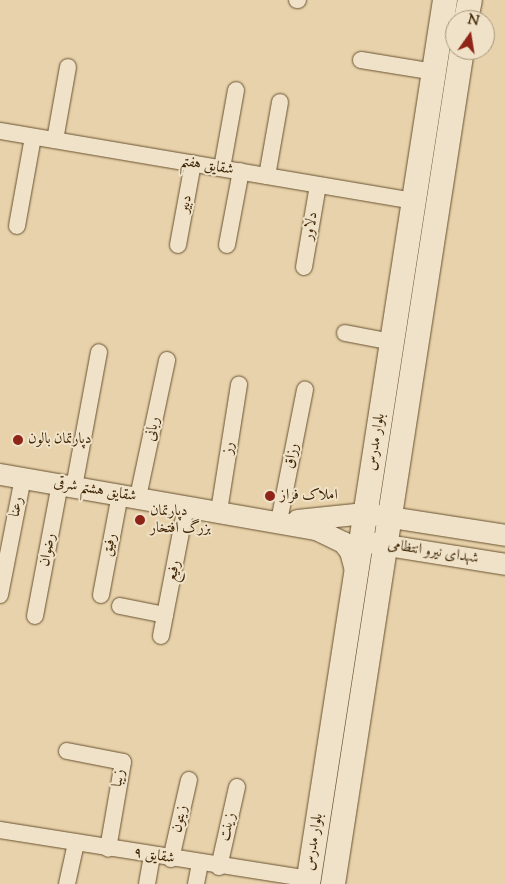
<!DOCTYPE html>
<html>
<head>
<meta charset="utf-8">
<style>
  body { margin:0 }
  #map { position:relative; width:505px; height:884px; overflow:hidden; background:#e7d2ab; font-family:"Sorts Mill Goudy",Amiri,serif }
  div>[style] { position:absolute }
  [style*='--x'] { left:calc(var(--x)*1px); top:calc(var(--y)*1px); width:calc(var(--w)*1px); rotate:calc(var(--a)*1deg) }
  .roads { filter:drop-shadow(0 0 1px #6a5230) drop-shadow(0 0 1px #6a5230) }
  .minor>* { height:16px; margin:-8px; padding:0 8px; transform-origin:8px; border-radius:8px; background:#efe2c8 }
  .tertiary>* { height:21px; margin:-10.5px; padding:0 10.5px; transform-origin:10.5px; border-radius:10.5px; background:#efe2c8 }
  .secondary>* { height:24px; margin:-12px; padding:0 12px; transform-origin:12px; border-radius:12px; background:#efe2c8 }
  .dots>* { width:14px; height:14px; translate:-50% -50%; box-sizing:border-box; border:2px solid #efe2c8; border-radius:50% }
  span { translate:-50% -50%; white-space:nowrap; text-align:center; line-height:1.15; -webkit-text-stroke:4px #efe2c8; paint-order:stroke }
  .street-label { font-size:15px; color:#412707 }
  .poi-label { font-size:15px; color:#412707 }
  .left { translate:0 -50%; text-align:left }
  .north { position:absolute; left:445px; top:10px; width:50px; height:50px; box-sizing:border-box; background:#efe2c8; border:1px solid #a9977b; border-radius:50%; rotate:13deg; font-size:14px; font-weight:700; line-height:20px; text-align:center; color:#412707 }
  .north::after { content:''; display:block; margin:auto; width:18px; height:22px; background:#8f2418; clip-path:polygon(50% 0,100% 100%,50% 72%,0 100%) }
</style>
</head>
<body>
<div id="map">
  <div class="roads">
    <div class="minor">
      <div style="--x:297;--y:0;--w:1;--a:0"></div>
      <div style="--x:361;--y:60;--w:74;--a:9.3"></div>
      <div style="--x:0;--y:131;--w:420;--a:9.6"></div>
      <div style="--x:55;--y:140;--w:74;--a:-79.9"></div>
      <div style="--x:222;--y:168;--w:79;--a:-79.8"></div>
      <div style="--x:267;--y:176;--w:75;--a:-80"></div>
      <div style="--x:17;--y:226;--w:90;--a:-79.8"></div>
      <div style="--x:178;--y:245;--w:83;--a:-79.6"></div>
      <div style="--x:227;--y:245;--w:75;--a:-79.3"></div>
      <div style="--x:304;--y:267;--w:83;--a:-80.3"></div>
      <div style="--x:345;--y:333;--w:48;--a:10.8"></div>
      <div style="--x:74;--y:487;--w:137;--a:-79.5"></div>
      <div style="--x:138;--y:497;--w:140;--a:-78"></div>
      <div style="--x:219;--y:511;--w:128;--a:-81"></div>
      <div style="--x:279;--y:521;--w:134;--a:-78.8"></div>
      <div style="--x:0;--y:595;--w:119;--a:-78.9"></div>
      <div style="--x:101;--y:595;--w:103;--a:-79.3"></div>
      <div style="--x:120;--y:606;--w:46;--a:11.3"></div>
      <div style="--x:35;--y:616;--w:134;--a:-79.3"></div>
      <div style="--x:161;--y:636;--w:132;--a:-79.1"></div>
      <div style="--x:67;--y:751;--w:57;--a:11.1"></div>
      <div style="--x:123;--y:762;--w:88;--a:99.8"></div>
      <div style="--x:0;--y:830;--w:313;--a:9"></div>
      <div style="--x:171;--y:859;--w:81;--a:-77.2"></div>
      <div style="--x:219;--y:867;--w:82;--a:-77.3"></div>
      <div style="--x:67;--y:884;--w:42;--a:-77.6"></div>
      <div style="--x:147;--y:884;--w:28;--a:-80"></div>
      <div style="--x:196;--y:884;--w:20;--a:-79"></div>
    </div>
    <div class="tertiary">
      <div style="--x:0;--y:474;--w:321;--a:9.9"></div>
      <div style="--x:316;--y:529;--w:30;--a:26"></div>
      <div style="--x:343;--y:542;--w:11;--a:52"></div>
      <div style="--x:350;--y:551;--w:24;--a:75"></div>
      <div style="--x:297;--y:520;--w:68;--a:-5.9"></div>
      <div style="--x:365;--y:513;--w:142;--a:8.9"></div>
      <div style="--x:368;--y:542;--w:139;--a:9.1"></div>
    </div>
    <div class="secondary">
      <div style="--x:466;--y:20;--w:20;--a:-79"></div>
      <div style="--x:308;--y:884;--w:895;--a:-81.19"></div>
      <div style="--x:333;--y:884;--w:844;--a:-81.21"></div>
    </div>
  </div>
  <div class="dots">
    <div style="left:18px;top:440px;background:#8f2418"></div>
    <div style="left:270px;top:496px;background:#8f2418"></div>
    <div style="left:140px;top:520px;background:#8f2418"></div>
  </div>
  <div class="street-label">
    <span style="left:207px;top:166px;rotate:10deg">شقایق هفتم</span>
    <span style="left:186px;top:204px;rotate:-80deg">دبیر</span>
    <span style="left:311px;top:226px;rotate:-80deg">دلاور</span>
    <span style="left:153px;top:429px;rotate:-78deg">ربانی</span>
    <span style="left:376px;top:442px;rotate:-81deg">بلوار مدرس</span>
    <span style="left:229px;top:448px;rotate:-81deg">رز</span>
    <span style="left:292px;top:456px;rotate:-79deg">رزاق</span>
    <span style="left:95px;top:490px;rotate:10deg">شقایق هشتم شرقی</span>
    <span style="left:17px;top:507px;rotate:-79deg">رعنا</span>
    <span style="left:110px;top:545px;rotate:-79deg">رفیق</span>
    <span style="left:48px;top:550px;rotate:-79deg">رضوان</span>
    <span style="left:433px;top:552px;rotate:9deg">شهدای نیرو انتظامی</span>
    <span style="left:174px;top:571px;rotate:-79deg">رفیع</span>
    <span style="left:119px;top:778px;rotate:-82deg">زیبا</span>
    <span style="left:180px;top:819px;rotate:-77deg">زیتون</span>
    <span style="left:228px;top:827px;rotate:-77deg">زینت</span>
    <span style="left:314px;top:842px;rotate:-81deg">بلوار مدرس</span>
    <span style="left:154px;top:856px;rotate:9deg">شقایق ۹</span>
  </div>
  <div class="poi-label">
    <span class="left" style="left:28px;top:440px">دپارتمان بالون</span>
    <span class="left" style="left:280px;top:496px">املاک فراز</span>
    <span class="left" style="left:150px;top:520px">دپارتمان<br>بزرگ افتخار</span>
  </div>
  <div class="north">N</div>
</div>
</body>
</html>
